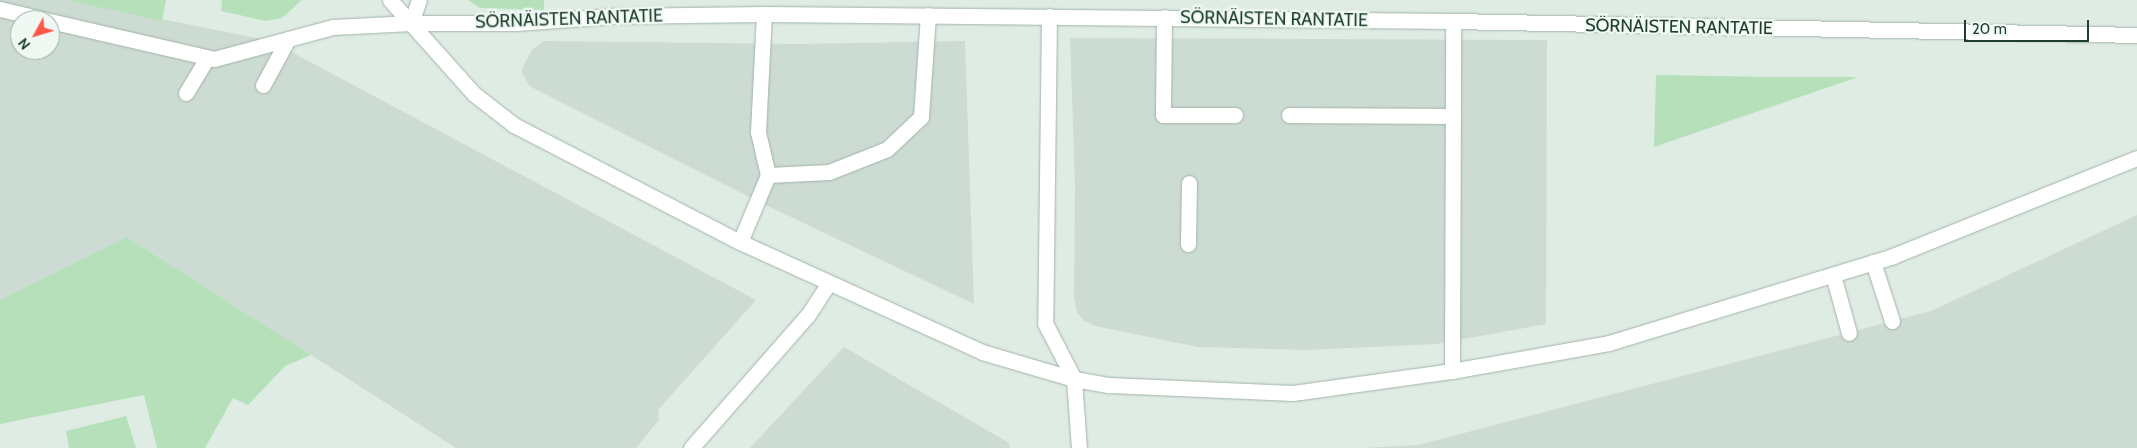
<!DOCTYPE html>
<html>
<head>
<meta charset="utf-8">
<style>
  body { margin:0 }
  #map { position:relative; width:2137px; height:448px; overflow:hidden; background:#dfece4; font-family:Cabin,sans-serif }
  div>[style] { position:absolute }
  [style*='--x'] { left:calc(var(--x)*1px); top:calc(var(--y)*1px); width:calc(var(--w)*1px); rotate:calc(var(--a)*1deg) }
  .built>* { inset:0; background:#cddcd3 }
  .green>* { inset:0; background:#b5e0ba }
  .roads { filter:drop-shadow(0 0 1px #a1b4aa) drop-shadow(0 0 1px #a1b4aa) }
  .lane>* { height:15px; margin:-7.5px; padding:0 7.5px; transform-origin:7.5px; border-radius:7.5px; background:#fff }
  .street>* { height:15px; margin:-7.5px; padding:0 7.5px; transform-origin:7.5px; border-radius:7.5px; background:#fff }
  span { translate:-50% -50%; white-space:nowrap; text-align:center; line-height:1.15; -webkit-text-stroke:4.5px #f0f8f3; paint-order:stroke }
  .street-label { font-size:18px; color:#1e3e30 }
  .north { position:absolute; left:10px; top:10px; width:50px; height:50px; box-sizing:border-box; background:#f0f8f3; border:1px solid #9caea5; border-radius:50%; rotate:231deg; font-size:14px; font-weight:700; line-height:20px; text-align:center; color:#1e3e30 }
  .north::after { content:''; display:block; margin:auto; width:18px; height:22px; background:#ff584a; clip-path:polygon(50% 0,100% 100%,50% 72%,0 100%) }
  .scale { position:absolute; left:1964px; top:20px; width:125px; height:22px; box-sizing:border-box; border:2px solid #1e3e30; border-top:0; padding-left:6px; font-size:15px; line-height:18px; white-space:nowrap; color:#1e3e30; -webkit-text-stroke:4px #f0f8f3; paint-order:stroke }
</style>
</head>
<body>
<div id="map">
  <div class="built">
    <div style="clip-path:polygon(evenodd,0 0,67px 0,271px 41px,756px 300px,658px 410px,659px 420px,636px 448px,456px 448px,127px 237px,0 300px,0 0,20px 20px,50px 20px,50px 50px,20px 50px,20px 20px)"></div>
    <div style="clip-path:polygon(1070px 38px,1547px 40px,1546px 324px,1436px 344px,1308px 350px,1198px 347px,1095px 326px,1083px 320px,1077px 312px,1074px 298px,1075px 185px)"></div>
    <div style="clip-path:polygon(544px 41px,797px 44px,965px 41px,974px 304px,757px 201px,529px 86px,521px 70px,532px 50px)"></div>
    <div style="clip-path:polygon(2137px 215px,2137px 448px,1363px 448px,1418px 445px,1931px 311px)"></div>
    <div style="clip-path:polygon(844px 347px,1009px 443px,1010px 448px,750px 448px)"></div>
  </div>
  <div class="green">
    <div style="clip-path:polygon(67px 0,166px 0,162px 21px)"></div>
    <div style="clip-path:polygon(222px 0,302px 0,282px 18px,266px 21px,221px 11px)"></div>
    <div style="clip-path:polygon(468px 0,544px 0,544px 10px,480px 8px)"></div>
    <div style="clip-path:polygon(1656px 75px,1771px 77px,1858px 77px,1654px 147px)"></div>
    <div style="clip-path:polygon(127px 237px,311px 355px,285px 366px,248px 405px,233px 398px,205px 448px,157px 448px,144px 395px,0 424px,0 300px)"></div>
    <div style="clip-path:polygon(126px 416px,136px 448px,69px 448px,66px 431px)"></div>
  </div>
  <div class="roads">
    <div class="lane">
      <div style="--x:0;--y:9;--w:47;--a:13.4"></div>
      <div style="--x:1049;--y:16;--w:307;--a:90.7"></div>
      <div style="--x:1045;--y:323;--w:63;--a:62.6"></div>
      <div style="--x:1164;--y:17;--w:98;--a:90.6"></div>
      <div style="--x:1163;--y:115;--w:72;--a:0"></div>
      <div style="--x:50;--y:21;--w:168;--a:13"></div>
      <div style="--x:214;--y:59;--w:123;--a:-15.1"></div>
      <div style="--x:333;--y:27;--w:78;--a:-2.9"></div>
      <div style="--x:263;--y:85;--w:52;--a:-61.5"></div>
      <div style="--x:186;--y:93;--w:41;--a:-59"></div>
      <div style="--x:1289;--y:115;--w:164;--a:0.3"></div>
      <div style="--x:768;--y:175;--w:61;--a:-2.8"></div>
      <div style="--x:829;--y:172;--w:62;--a:-21.6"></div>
      <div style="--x:887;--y:149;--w:47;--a:-43.3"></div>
      <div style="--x:921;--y:117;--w:102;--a:-86.1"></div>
      <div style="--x:740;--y:242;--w:73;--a:-67.3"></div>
      <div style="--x:768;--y:175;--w:44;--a:-103.1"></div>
      <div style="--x:758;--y:132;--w:118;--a:-87.1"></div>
      <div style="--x:1188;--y:244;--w:61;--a:-89.1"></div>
      <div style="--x:1873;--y:262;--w:62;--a:72.1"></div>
      <div style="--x:1833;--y:275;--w:60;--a:74.6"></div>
      <div style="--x:1452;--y:371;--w:350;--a:-89.8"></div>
      <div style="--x:691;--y:448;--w:177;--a:-48.7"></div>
      <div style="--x:808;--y:315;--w:37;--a:-57"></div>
    </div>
    <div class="street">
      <div style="--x:390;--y:0;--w:126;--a:48.2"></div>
      <div style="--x:474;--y:94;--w:51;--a:37.8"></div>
      <div style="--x:514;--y:125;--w:254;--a:27.4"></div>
      <div style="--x:740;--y:242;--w:266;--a:24.4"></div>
      <div style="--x:982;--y:352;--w:96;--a:16.4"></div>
      <div style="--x:1074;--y:379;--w:36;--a:10"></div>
      <div style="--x:1109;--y:385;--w:184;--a:2.5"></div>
      <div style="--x:1293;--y:393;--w:161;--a:-7.9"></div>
      <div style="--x:1452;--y:371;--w:159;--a:-10.1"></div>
      <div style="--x:1609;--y:343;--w:297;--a:-17"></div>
      <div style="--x:1893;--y:256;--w:263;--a:-21.9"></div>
      <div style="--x:411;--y:23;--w:105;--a:0"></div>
      <div style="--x:516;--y:23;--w:96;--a:-4.2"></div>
      <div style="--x:612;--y:16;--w:152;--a:-0.8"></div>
      <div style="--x:764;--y:14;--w:689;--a:0.58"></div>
      <div style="--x:1453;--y:21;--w:684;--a:1.17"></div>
      <div style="--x:411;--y:23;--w:24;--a:-71"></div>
      <div style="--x:1074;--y:379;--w:69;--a:85.9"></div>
    </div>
  </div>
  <div class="street-label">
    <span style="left:569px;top:19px;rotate:-2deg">SÖRNÄISTEN RANTATIE</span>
    <span style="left:1274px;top:19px;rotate:1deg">SÖRNÄISTEN RANTATIE</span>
    <span style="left:1679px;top:27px;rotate:1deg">SÖRNÄISTEN RANTATIE</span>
  </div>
  <div class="north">N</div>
  <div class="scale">20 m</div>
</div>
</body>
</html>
